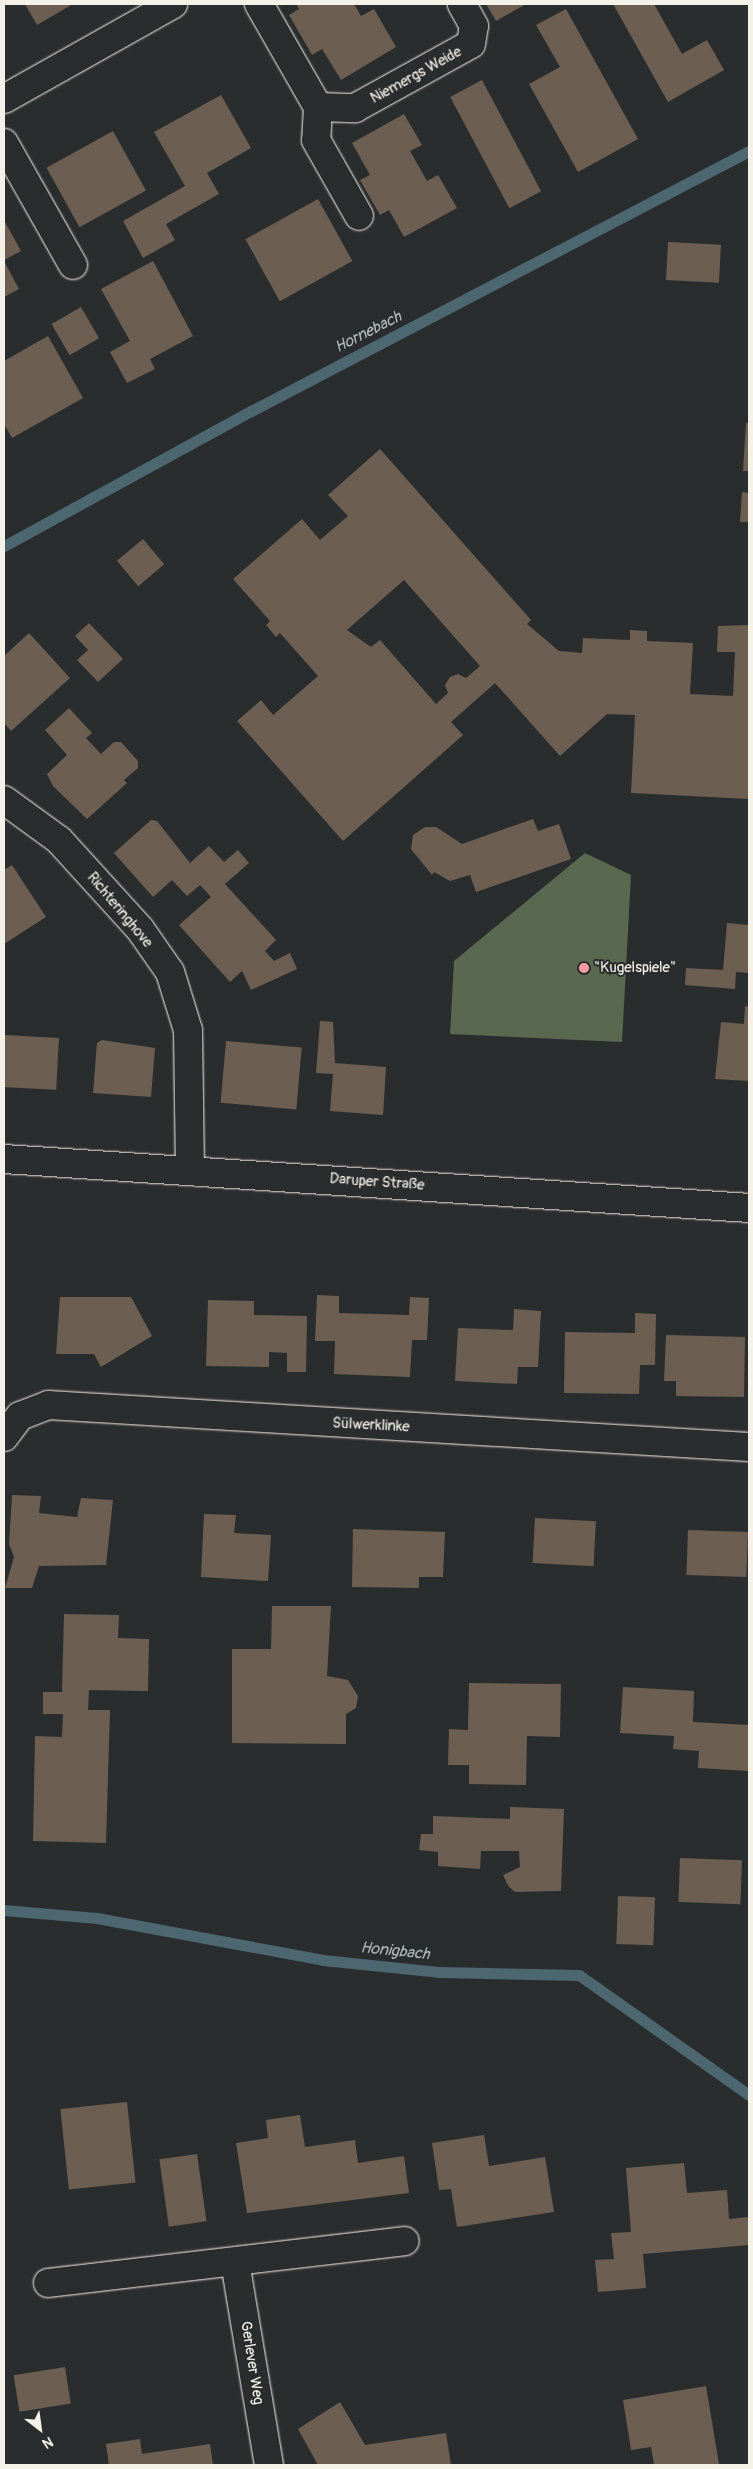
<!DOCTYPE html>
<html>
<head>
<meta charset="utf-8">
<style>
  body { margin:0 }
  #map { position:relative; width:753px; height:2469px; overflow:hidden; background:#2a2d2e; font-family:Pangolin,sans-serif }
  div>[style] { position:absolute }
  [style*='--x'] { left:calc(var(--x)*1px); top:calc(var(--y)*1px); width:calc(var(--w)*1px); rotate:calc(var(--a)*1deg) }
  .green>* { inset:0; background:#5b6850 }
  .stream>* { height:11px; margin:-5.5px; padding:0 5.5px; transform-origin:5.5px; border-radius:5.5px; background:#4c6770 }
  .building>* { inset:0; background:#6c5f52; transform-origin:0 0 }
  .roads { filter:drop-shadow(0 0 1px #f4f1e8) drop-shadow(0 0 1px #f4f1e8) }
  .minor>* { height:28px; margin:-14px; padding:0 14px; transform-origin:14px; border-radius:14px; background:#2a2d2e }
  .dots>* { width:14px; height:14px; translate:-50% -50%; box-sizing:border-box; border:2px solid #2a2d2e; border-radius:50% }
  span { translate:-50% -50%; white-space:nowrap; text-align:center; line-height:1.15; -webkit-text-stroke:4px #2a2d2e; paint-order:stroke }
  .street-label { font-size:15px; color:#f4f1e8 }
  .poi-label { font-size:15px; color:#f4f1e8 }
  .left { translate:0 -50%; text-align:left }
  .water-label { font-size:16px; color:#b1bab8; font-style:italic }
  .frame { position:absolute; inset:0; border:5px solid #f4f1e8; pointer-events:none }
  .north { position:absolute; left:15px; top:2404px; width:50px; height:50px; -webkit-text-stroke:4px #2a2d2e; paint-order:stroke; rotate:150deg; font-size:14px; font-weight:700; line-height:20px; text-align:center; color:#f4f1e8 }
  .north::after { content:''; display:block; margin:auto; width:18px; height:22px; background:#f4f1e8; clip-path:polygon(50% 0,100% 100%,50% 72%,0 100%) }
</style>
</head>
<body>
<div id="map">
  <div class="green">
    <div style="clip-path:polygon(585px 853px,631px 875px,622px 1042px,450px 1034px,454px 961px)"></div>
  </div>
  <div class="stream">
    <div style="--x:4;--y:546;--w:281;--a:-28.7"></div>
    <div style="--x:251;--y:411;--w:562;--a:-27.57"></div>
    <div style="--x:4;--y:1910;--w:93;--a:4.9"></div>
    <div style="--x:97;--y:1918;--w:230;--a:10.5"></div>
    <div style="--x:323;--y:1960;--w:118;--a:5.9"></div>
    <div style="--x:440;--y:1972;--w:139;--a:1.2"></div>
    <div style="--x:579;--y:1975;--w:208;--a:35.2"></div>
  </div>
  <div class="building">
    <div style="clip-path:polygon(25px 4px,73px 4px,37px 25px)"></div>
    <div style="clip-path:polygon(296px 4px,354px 4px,361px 16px,374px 9px,396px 47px,341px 80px,322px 49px,312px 55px,289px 15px,299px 9px)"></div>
    <div style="clip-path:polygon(486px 4px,526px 4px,496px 21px)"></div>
    <div style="clip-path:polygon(613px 4px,654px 4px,682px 54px,707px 40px,724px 70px,668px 102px)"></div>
    <div style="clip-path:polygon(566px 9px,638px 139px,578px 172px,529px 84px,560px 67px,536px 25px)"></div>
    <div style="left:482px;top:80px;width:126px;height:36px;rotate:62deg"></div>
    <div style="clip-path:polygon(221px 95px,251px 148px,207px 173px,219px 194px,166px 224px,175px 240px,143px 258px,123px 221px,185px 186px,154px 132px)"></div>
    <div style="clip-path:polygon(404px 114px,422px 145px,410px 151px,427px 181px,438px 175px,457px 208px,404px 237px,389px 210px,380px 215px,360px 180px,370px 175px,352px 143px)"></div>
    <div style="left:113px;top:131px;width:68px;height:76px;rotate:61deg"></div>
    <div style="left:318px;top:199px;width:71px;height:83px;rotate:61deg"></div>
    <div style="clip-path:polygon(4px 220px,21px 251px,4px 260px)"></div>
    <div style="left:668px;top:242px;width:53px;height:38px;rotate:3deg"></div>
    <div style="clip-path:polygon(4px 261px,19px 289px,4px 297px)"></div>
    <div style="clip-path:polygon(153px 261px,193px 336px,150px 359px,155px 369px,127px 383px,110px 352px,130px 341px,101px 289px)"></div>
    <div style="left:81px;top:307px;width:36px;height:34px;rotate:60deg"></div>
    <div style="clip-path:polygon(48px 336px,83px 398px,12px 438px,4px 424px,4px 361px)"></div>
    <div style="clip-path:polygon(746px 423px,749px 423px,749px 471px,743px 471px)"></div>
    <div style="clip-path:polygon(evenodd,380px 449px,531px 620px,527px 624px,559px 651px,582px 653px,583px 638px,630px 640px,630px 630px,647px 631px,647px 641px,693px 643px,690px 694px,733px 696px,735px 652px,717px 652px,718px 626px,749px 625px,749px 799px,631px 793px,635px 715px,607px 714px,560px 756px,495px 683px,451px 722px,463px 735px,343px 841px,237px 721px,261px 700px,273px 715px,318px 676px,280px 633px,276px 637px,266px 625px,270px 621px,233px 579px,302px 519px,320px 540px,348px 516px,328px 495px,380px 449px,404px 580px,480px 666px,466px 678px,458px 674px,450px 677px,445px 685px,448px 693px,436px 704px,380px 640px,371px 647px,347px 630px,404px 580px)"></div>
    <div style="clip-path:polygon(742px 492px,749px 493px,749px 522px,740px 522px)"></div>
    <div style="left:143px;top:539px;width:33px;height:34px;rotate:50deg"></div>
    <div style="clip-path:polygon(89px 623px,123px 659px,98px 682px,77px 660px,88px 650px,75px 636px)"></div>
    <div style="clip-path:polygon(29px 633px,70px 678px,11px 731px,4px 723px,4px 656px)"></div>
    <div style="clip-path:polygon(69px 708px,92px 733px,86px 738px,101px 754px,114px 742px,121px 742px,138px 761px,138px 768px,124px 780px,127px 783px,87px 819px,53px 786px,47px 774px,67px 755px,45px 730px)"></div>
    <div style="clip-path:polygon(533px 819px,538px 831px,559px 824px,571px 859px,476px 892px,470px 875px,450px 881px,434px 872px,432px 875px,411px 849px,413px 835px,425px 827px,436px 827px,462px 844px)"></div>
    <div style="clip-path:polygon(151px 820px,157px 821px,190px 863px,209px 846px,224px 862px,238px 850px,249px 863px,225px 884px,276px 940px,265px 951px,274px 961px,290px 953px,297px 969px,251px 990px,242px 971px,230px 982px,179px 925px,211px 897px,200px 885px,187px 896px,172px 880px,153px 897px,114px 853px)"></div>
    <div style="clip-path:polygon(12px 865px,46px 917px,4px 944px,4px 870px)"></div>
    <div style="clip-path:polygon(727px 923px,749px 925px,749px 973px,736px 972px,735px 989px,685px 985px,686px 968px,723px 970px)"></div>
    <div style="clip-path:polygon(745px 1006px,749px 1007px,749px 1081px,715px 1079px,721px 1022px,744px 1024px)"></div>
    <div style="clip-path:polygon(320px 1021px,333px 1022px,335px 1063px,386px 1067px,383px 1115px,330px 1111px,333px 1074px,316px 1073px)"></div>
    <div style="left:4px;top:1035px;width:55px;height:52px;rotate:3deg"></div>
    <div style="clip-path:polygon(102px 1040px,155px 1048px,151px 1097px,93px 1093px,97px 1043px)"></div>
    <div style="left:226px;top:1041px;width:76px;height:62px;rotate:5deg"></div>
    <div style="clip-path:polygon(317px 1295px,339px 1296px,339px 1313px,409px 1315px,410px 1297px,429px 1298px,427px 1340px,412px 1340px,410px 1377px,334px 1374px,335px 1341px,315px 1341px)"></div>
    <div style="clip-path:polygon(60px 1297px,131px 1297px,152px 1336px,101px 1367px,94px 1354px,56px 1354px)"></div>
    <div style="clip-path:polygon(208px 1300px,254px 1301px,254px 1315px,307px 1316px,306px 1372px,287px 1372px,287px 1353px,269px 1352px,269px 1367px,206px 1366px)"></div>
    <div style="clip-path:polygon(514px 1309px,541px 1311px,538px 1367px,518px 1367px,517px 1384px,455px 1381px,458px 1328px,513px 1330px)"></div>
    <div style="clip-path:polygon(635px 1313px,656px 1314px,655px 1365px,640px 1365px,639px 1394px,564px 1393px,565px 1332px,635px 1333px)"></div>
    <div style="clip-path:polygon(666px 1335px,745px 1337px,744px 1397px,676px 1396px,676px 1381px,664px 1381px)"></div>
    <div style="clip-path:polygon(12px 1495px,41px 1496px,39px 1513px,77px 1517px,81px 1498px,113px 1500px,106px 1565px,39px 1566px,32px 1588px,5px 1588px,14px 1557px,9px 1544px)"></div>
    <div style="clip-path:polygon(204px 1514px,236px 1515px,234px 1533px,271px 1535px,268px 1581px,201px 1577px)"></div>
    <div style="left:535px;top:1518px;width:61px;height:45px;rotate:3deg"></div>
    <div style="clip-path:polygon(353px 1529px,445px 1532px,443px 1577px,419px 1577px,419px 1588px,352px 1587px)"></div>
    <div style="left:688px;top:1530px;width:60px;height:45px;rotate:2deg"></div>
    <div style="clip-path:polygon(272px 1606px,331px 1606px,327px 1676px,348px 1680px,358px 1696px,356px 1708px,346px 1714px,346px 1744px,232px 1743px,232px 1649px,271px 1649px)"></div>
    <div style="clip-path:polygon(64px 1614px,119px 1615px,118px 1638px,149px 1639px,148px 1691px,89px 1690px,88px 1710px,110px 1710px,106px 1843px,33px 1841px,35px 1736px,62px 1737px,63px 1714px,43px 1714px,43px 1692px,62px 1692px)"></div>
    <div style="clip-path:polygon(469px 1683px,561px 1684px,560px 1737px,527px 1736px,526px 1785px,469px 1784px,469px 1765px,448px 1765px,449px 1729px,468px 1730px)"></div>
    <div style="clip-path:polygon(623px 1687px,694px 1691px,693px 1722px,749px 1725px,749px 1771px,698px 1768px,699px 1751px,673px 1749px,674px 1736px,620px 1733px)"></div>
    <div style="clip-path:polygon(510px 1807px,564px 1809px,561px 1891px,515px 1892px,509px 1887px,503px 1875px,520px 1867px,519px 1851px,481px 1851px,480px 1869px,438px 1866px,438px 1852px,419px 1850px,421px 1834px,433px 1834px,433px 1816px,510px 1819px)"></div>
    <div style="left:680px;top:1858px;width:62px;height:44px;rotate:2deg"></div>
    <div style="left:618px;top:1896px;width:37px;height:48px;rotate:2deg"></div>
    <div style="left:127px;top:2102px;width:81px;height:67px;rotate:84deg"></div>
    <div style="clip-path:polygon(300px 2115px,305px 2147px,355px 2140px,358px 2163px,404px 2156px,409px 2193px,247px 2213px,236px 2143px,268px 2138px,266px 2120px)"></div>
    <div style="clip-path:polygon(484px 2135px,489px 2166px,545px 2157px,554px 2212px,457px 2227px,451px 2189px,439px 2190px,432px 2143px)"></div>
    <div style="left:197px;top:2154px;width:68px;height:38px;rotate:82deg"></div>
    <div style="clip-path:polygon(684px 2163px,687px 2193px,727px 2190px,729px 2219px,748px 2217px,749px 2245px,643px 2254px,646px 2288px,598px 2292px,595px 2260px,614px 2259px,611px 2233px,631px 2232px,626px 2168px)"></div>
    <div style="left:65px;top:2367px;width:37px;height:52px;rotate:81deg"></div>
    <div style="clip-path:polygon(706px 2386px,719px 2464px,654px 2465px,651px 2447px,631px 2450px,623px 2400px)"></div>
    <div style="clip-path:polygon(340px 2402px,365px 2445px,446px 2433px,451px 2465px,318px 2465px,298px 2429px)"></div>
    <div style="clip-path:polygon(140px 2439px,142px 2454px,210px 2444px,213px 2465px,109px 2465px,106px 2444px)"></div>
  </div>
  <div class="roads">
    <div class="minor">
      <div style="--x:259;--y:4;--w:119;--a:60.2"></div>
      <div style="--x:318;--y:107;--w:37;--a:2"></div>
      <div style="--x:355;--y:108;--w:132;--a:-28.9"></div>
      <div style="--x:471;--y:44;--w:18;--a:-81"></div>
      <div style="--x:474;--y:26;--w:25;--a:-119"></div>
      <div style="--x:4;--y:99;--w:194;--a:-29.3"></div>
      <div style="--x:318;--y:107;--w:33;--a:93"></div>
      <div style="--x:316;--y:140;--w:87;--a:60.5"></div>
      <div style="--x:4;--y:143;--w:140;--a:60.5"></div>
      <div style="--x:4;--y:800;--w:68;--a:36"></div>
      <div style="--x:59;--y:840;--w:120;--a:47.7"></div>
      <div style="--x:140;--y:929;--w:52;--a:55.1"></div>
      <div style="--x:170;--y:972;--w:61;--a:72.8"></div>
      <div style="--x:188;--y:1030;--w:140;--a:89.2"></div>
      <div style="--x:4;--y:1159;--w:747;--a:3.76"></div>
      <div style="--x:4;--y:1437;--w:26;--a:-53"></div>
      <div style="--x:20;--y:1416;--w:30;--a:-21"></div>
      <div style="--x:48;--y:1405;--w:702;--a:3.43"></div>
      <div style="--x:235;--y:2262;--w:206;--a:80.5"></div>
      <div style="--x:48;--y:2283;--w:359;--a:-6.7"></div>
    </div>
  </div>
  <div class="dots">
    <div style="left:584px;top:968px;background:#ff9aa2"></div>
  </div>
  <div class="street-label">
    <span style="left:416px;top:75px;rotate:-29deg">Niemergs Weide</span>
    <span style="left:120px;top:910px;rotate:50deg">Richteringhove</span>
    <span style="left:377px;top:1182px;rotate:4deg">Daruper Straße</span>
    <span style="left:371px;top:1425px;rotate:3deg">Sülwerklinke</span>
    <span style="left:252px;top:2363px;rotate:81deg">Gerlever Weg</span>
  </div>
  <div class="poi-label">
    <span class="left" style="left:594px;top:968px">"Kugelspiele"</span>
  </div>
  <div class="water-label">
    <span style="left:368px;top:332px;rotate:-27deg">Hornebach</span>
    <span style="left:395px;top:1951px;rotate:6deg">Honigbach</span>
  </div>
  <div class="frame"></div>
  <div class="north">N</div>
</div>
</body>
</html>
